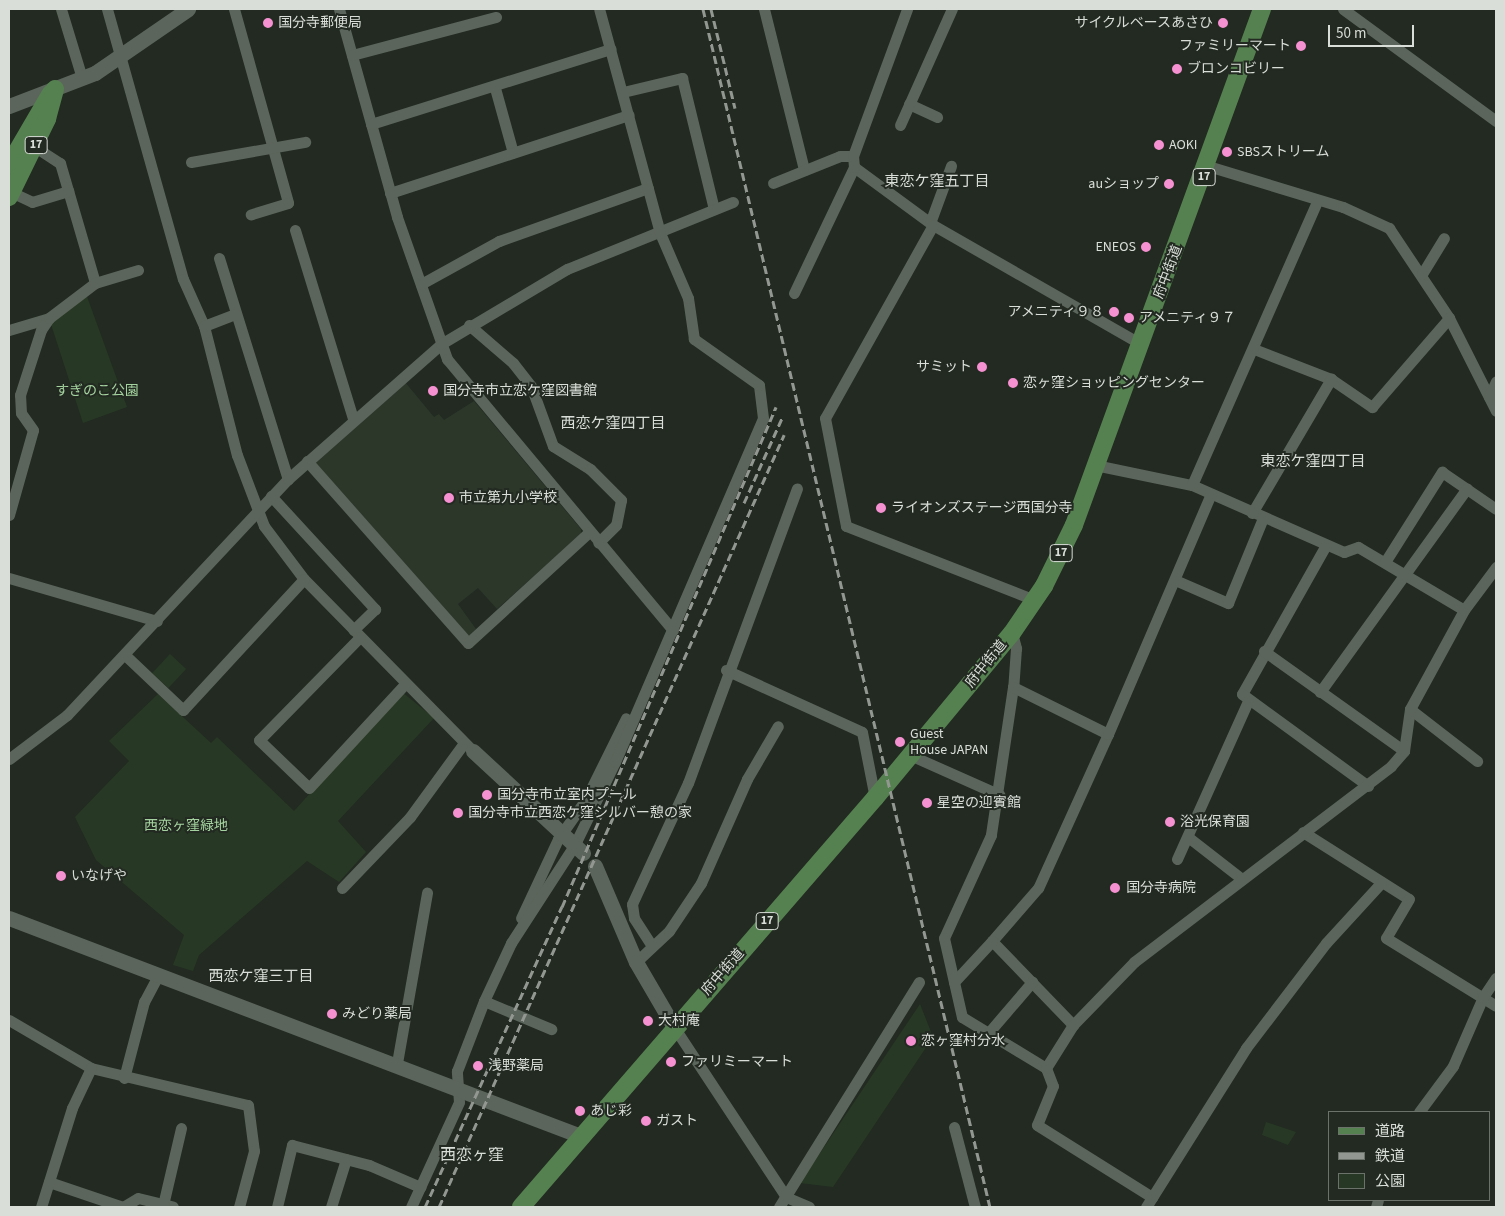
<!DOCTYPE html>
<html>
<head>
<meta charset="utf-8">
<style>
  body { margin:0 }
  #map { position:relative; width:1505px; height:1216px; overflow:hidden; background:#222a21; font-family:"Source Sans 3","Noto Sans JP",sans-serif }
  div>[style] { position:absolute }
  [style*='--x'] { left:calc(var(--x)*1px); top:calc(var(--y)*1px); width:calc(var(--w)*1px); rotate:calc(var(--a)*1deg) }
  .built>* { inset:0; background:#2c372a }
  .green>* { inset:0; background:#273925; transform-origin:0 0 }
  .street>* { height:11px; margin:-5.5px; padding:0 5.5px; transform-origin:5.5px; border-radius:5.5px; background:#5c655b }
  .secondary>* { height:15px; margin:-7.5px; padding:0 7.5px; transform-origin:7.5px; border-radius:7.5px; background:#5c655b }
  .primary>* { height:18px; margin:-9px; padding:0 9px; transform-origin:9px; border-radius:9px; background:#558150 }
  .rail>* { height:3px; margin-top:-1.5px; transform-origin:0; background:repeating-linear-gradient(90deg,#929891 0 8px,transparent 0 12px) }
  .dots>* { width:14px; height:14px; translate:-50% -50%; box-sizing:border-box; border:2px solid #222a21; border-radius:50% }
  span { translate:-50% -50%; white-space:nowrap; text-align:center; line-height:1.15; -webkit-text-stroke:4px #222a21; paint-order:stroke }
  .shield-label span { padding:1px 4px; background:#222a21; border:1px solid; border-radius:4px; -webkit-text-stroke-width:0 }
  .shield-label { font-size:12px; color:#d9ded8; font-weight:700 }
  .poi-label { font-size:14px; color:#d9ded8 }
  .left { translate:0 -50%; text-align:left }
  .right { translate:-100% -50%; text-align:right }
  .street-label { font-size:14px; color:#d9ded8 }
  .park-label { font-size:14px; color:#a5d39f }
  .neighbourhood-label { font-size:15px; color:#d9ded8 }
  .quarter-label { font-size:16px; color:#d9ded8 }
  .frame { position:absolute; inset:0; border:10px solid #d9ded8; pointer-events:none }
  .legend { position:absolute; left:1328px; top:1111px; width:162px; height:90px; box-sizing:border-box; background:#222a21; border:1px solid #6b726a; margin:0; padding:6px 9px; list-style:none; font-size:15px; color:#d9ded8 }
  .legend li { display:flex; align-items:center; gap:10px; height:25px }
  .legend b { width:25px; border:1px solid #6b726a }
  .scale { position:absolute; left:1328px; top:25px; width:86px; height:22px; box-sizing:border-box; border:2px solid #d9ded8; border-top:0; padding-left:6px; font-size:15px; line-height:18px; white-space:nowrap; color:#d9ded8; -webkit-text-stroke:4px #222a21; paint-order:stroke }
</style>
</head>
<body>
<div id="map">
  <div class="built">
    <div style="clip-path:polygon(405px 382px,434px 417px,439px 414px,444px 420px,474px 401px,581px 529px,581px 534px,497px 609px,478px 588px,458px 604px,476px 629px,470px 635px,464px 635px,315px 462px)"></div>
  </div>
  <div class="green">
    <div style="clip-path:polygon(85px 291px,127px 407px,83px 423px,49px 318px)"></div>
    <div style="left:170px;top:654px;width:22px;height:26px;rotate:43deg"></div>
    <div style="clip-path:polygon(402px 692px,434px 718px,338px 821px,366px 852px,339px 882px,307px 861px,199px 955px,193px 971px,173px 965px,184px 935px,96px 860px,75px 817px,129px 761px,109px 741px,158px 694px,211px 743px,217px 737px,294px 811px)"></div>
    <div style="clip-path:polygon(920px 1004px,933px 1037px,833px 1187px,800px 1183px)"></div>
    <div style="clip-path:polygon(1266px 1122px,1296px 1132px,1288px 1145px,1262px 1135px)"></div>
  </div>
  <div class="street">
    <div style="--x:61;--y:9;--w:72;--a:73.1"></div>
    <div style="--x:107;--y:9;--w:280;--a:74.3"></div>
    <div style="--x:183;--y:279;--w:51;--a:65.9"></div>
    <div style="--x:204;--y:326;--w:133;--a:75.7"></div>
    <div style="--x:237;--y:455;--w:76;--a:69.2"></div>
    <div style="--x:264;--y:526;--w:66;--a:53"></div>
    <div style="--x:304;--y:579;--w:241;--a:45.5"></div>
    <div style="--x:234;--y:9;--w:201;--a:74.4"></div>
    <div style="--x:288;--y:203;--w:39;--a:163"></div>
    <div style="--x:339;--y:9;--w:216;--a:74.4"></div>
    <div style="--x:397;--y:217;--w:151;--a:70.6"></div>
    <div style="--x:447;--y:359;--w:353;--a:50.2"></div>
    <div style="--x:764;--y:9;--w:166;--a:76"></div>
    <div style="--x:1343;--y:9;--w:190;--a:36.2"></div>
    <div style="--x:352;--y:55;--w:149;--a:-14.8"></div>
    <div style="--x:495;--y:88;--w:67;--a:74.5"></div>
    <div style="--x:623;--y:92;--w:61;--a:-13.3"></div>
    <div style="--x:682;--y:78;--w:135;--a:76.3"></div>
    <div style="--x:909;--y:104;--w:31;--a:25"></div>
    <div style="--x:371;--y:124;--w:251;--a:-17.4"></div>
    <div style="--x:900;--y:125;--w:127;--a:-65.9"></div>
    <div style="--x:35;--y:147;--w:30;--a:33"></div>
    <div style="--x:60;--y:163;--w:125;--a:73.7"></div>
    <div style="--x:191;--y:162;--w:116;--a:-10"></div>
    <div style="--x:1208;--y:166;--w:141;--a:16.9"></div>
    <div style="--x:1343;--y:207;--w:51;--a:24.5"></div>
    <div style="--x:1389;--y:228;--w:108;--a:56.3"></div>
    <div style="--x:1449;--y:318;--w:104;--a:63.2"></div>
    <div style="--x:854;--y:167;--w:98;--a:36.3"></div>
    <div style="--x:933;--y:225;--w:240;--a:29.8"></div>
    <div style="--x:773;--y:183;--w:72;--a:-21.9"></div>
    <div style="--x:840;--y:156;--w:13;--a:0"></div>
    <div style="--x:11;--y:192;--w:23;--a:25"></div>
    <div style="--x:32;--y:202;--w:38;--a:-17"></div>
    <div style="--x:390;--y:193;--w:251;--a:-18.1"></div>
    <div style="--x:930;--y:223;--w:61;--a:-69.8"></div>
    <div style="--x:933;--y:225;--w:221;--a:119.2"></div>
    <div style="--x:825;--y:418;--w:110;--a:79"></div>
    <div style="--x:846;--y:526;--w:203;--a:21.4"></div>
    <div style="--x:295;--y:230;--w:198;--a:72.9"></div>
    <div style="--x:219;--y:258;--w:232;--a:72.7"></div>
    <div style="--x:1422;--y:274;--w:42;--a:-58.6"></div>
    <div style="--x:421;--y:284;--w:89;--a:-28.9"></div>
    <div style="--x:499;--y:241;--w:158;--a:-19.6"></div>
    <div style="--x:794;--y:293;--w:140;--a:-64.5"></div>
    <div style="--x:854;--y:167;--w:11;--a:-95"></div>
    <div style="--x:853;--y:156;--w:157;--a:-69.8"></div>
    <div style="--x:469;--y:325;--w:58;--a:40.8"></div>
    <div style="--x:513;--y:363;--w:29;--a:52"></div>
    <div style="--x:531;--y:386;--w:64;--a:69.9"></div>
    <div style="--x:553;--y:446;--w:44;--a:31.9"></div>
    <div style="--x:590;--y:469;--w:44;--a:45"></div>
    <div style="--x:621;--y:500;--w:25;--a:101"></div>
    <div style="--x:616;--y:525;--w:25;--a:135"></div>
    <div style="--x:204;--y:326;--w:33;--a:-21"></div>
    <div style="--x:9;--y:330;--w:42;--a:-16.7"></div>
    <div style="--x:1254;--y:349;--w:83;--a:21.3"></div>
    <div style="--x:1331;--y:379;--w:50;--a:34.3"></div>
    <div style="--x:1372;--y:407;--w:118;--a:-49.1"></div>
    <div style="--x:1489;--y:397;--w:17;--a:-66"></div>
    <div style="--x:307;--y:461;--w:243;--a:48.5"></div>
    <div style="--x:468;--y:643;--w:164;--a:-42.5"></div>
    <div style="--x:1095;--y:465;--w:99;--a:11.7"></div>
    <div style="--x:1192;--y:485;--w:166;--a:23.8"></div>
    <div style="--x:1344;--y:552;--w:15;--a:-20"></div>
    <div style="--x:1358;--y:547;--w:123;--a:30.7"></div>
    <div style="--x:1192;--y:485;--w:310;--a:-66.2"></div>
    <div style="--x:271;--y:496;--w:154;--a:47.4"></div>
    <div style="--x:375;--y:609;--w:30;--a:136"></div>
    <div style="--x:1252;--y:513;--w:156;--a:-59.5"></div>
    <div style="--x:9;--y:515;--w:88;--a:-74.2"></div>
    <div style="--x:33;--y:430;--w:21;--a:-125"></div>
    <div style="--x:21;--y:413;--w:18;--a:-93"></div>
    <div style="--x:20;--y:395;--w:68;--a:-72.1"></div>
    <div style="--x:41;--y:330;--w:14;--a:-56"></div>
    <div style="--x:49;--y:318;--w:58;--a:-37.3"></div>
    <div style="--x:95;--y:283;--w:45;--a:-16.8"></div>
    <div style="--x:1326;--y:545;--w:171;--a:119.4"></div>
    <div style="--x:1242;--y:694;--w:156;--a:36.1"></div>
    <div style="--x:1385;--y:562;--w:107;--a:-57.7"></div>
    <div style="--x:1442;--y:472;--w:65;--a:34.4"></div>
    <div style="--x:9;--y:578;--w:154;--a:16.2"></div>
    <div style="--x:1175;--y:580;--w:58;--a:23.5"></div>
    <div style="--x:1228;--y:603;--w:92;--a:-67.6"></div>
    <div style="--x:1012;--y:633;--w:16;--a:75"></div>
    <div style="--x:1016;--y:648;--w:39;--a:94"></div>
    <div style="--x:1013;--y:687;--w:150;--a:98.5"></div>
    <div style="--x:991;--y:835;--w:113;--a:114.5"></div>
    <div style="--x:944;--y:938;--w:81;--a:77.2"></div>
    <div style="--x:962;--y:1017;--w:98;--a:31.3"></div>
    <div style="--x:1046;--y:1068;--w:19;--a:69"></div>
    <div style="--x:1053;--y:1086;--w:42;--a:112.3"></div>
    <div style="--x:1037;--y:1125;--w:136;--a:32.1"></div>
    <div style="--x:360;--y:637;--w:144;--a:134.4"></div>
    <div style="--x:259;--y:740;--w:69;--a:43.8"></div>
    <div style="--x:309;--y:788;--w:142;--a:-47.3"></div>
    <div style="--x:1264;--y:651;--w:172;--a:35.5"></div>
    <div style="--x:125;--y:655;--w:80;--a:43.5"></div>
    <div style="--x:183;--y:710;--w:178;--a:-47.3"></div>
    <div style="--x:726;--y:670;--w:149;--a:24.5"></div>
    <div style="--x:862;--y:732;--w:67;--a:78.9"></div>
    <div style="--x:1013;--y:687;--w:106;--a:26.3"></div>
    <div style="--x:1108;--y:734;--w:169;--a:114.4"></div>
    <div style="--x:1038;--y:888;--w:70;--a:131"></div>
    <div style="--x:992;--y:941;--w:117;--a:46"></div>
    <div style="--x:1320;--y:692;--w:251;--a:-54.2"></div>
    <div style="--x:1410;--y:709;--w:85;--a:37.8"></div>
    <div style="--x:1108;--y:734;--w:261;--a:-66.8"></div>
    <div style="--x:910;--y:755;--w:98;--a:24"></div>
    <div style="--x:9;--y:759;--w:73;--a:-37.2"></div>
    <div style="--x:67;--y:715;--w:323;--a:-46.9"></div>
    <div style="--x:288;--y:479;--w:204;--a:-41.4"></div>
    <div style="--x:441;--y:344;--w:147;--a:-30.8"></div>
    <div style="--x:567;--y:269;--w:179;--a:-22"></div>
    <div style="--x:1303;--y:832;--w:125;--a:32.3"></div>
    <div style="--x:1409;--y:899;--w:45;--a:120.5"></div>
    <div style="--x:1386;--y:938;--w:129;--a:31.7"></div>
    <div style="--x:1188;--y:837;--w:68;--a:37.9"></div>
    <div style="--x:1177;--y:859;--w:173;--a:-65.8"></div>
    <div style="--x:342;--y:888;--w:98;--a:-46.2"></div>
    <div style="--x:410;--y:817;--w:92;--a:-53.9"></div>
    <div style="--x:521;--y:918;--w:87;--a:-64.9"></div>
    <div style="--x:558;--y:839;--w:49;--a:-55"></div>
    <div style="--x:586;--y:799;--w:90;--a:-63.7"></div>
    <div style="--x:652;--y:946;--w:33;--a:-123"></div>
    <div style="--x:634;--y:918;--w:14;--a:-98"></div>
    <div style="--x:632;--y:904;--w:133;--a:-65.2"></div>
    <div style="--x:688;--y:783;--w:314;--a:-69.7"></div>
    <div style="--x:636;--y:962;--w:45;--a:-43.2"></div>
    <div style="--x:669;--y:931;--w:58;--a:-56.3"></div>
    <div style="--x:701;--y:883;--w:114;--a:-66.1"></div>
    <div style="--x:747;--y:779;--w:61;--a:-59.7"></div>
    <div style="--x:954;--y:982;--w:56;--a:-47.2"></div>
    <div style="--x:484;--y:1001;--w:73;--a:22.7"></div>
    <div style="--x:9;--y:1020;--w:95;--a:30.3"></div>
    <div style="--x:91;--y:1068;--w:161;--a:13.3"></div>
    <div style="--x:248;--y:1105;--w:46;--a:82.6"></div>
    <div style="--x:254;--y:1151;--w:58;--a:105"></div>
    <div style="--x:674;--y:1027;--w:204;--a:56.6"></div>
    <div style="--x:990;--y:1031;--w:65;--a:-49.4"></div>
    <div style="--x:397;--y:1063;--w:173;--a:-80"></div>
    <div style="--x:1046;--y:1068;--w:51;--a:-57.9"></div>
    <div style="--x:1073;--y:1025;--w:88;--a:-45.9"></div>
    <div style="--x:1134;--y:962;--w:323;--a:-37.3"></div>
    <div style="--x:1391;--y:766;--w:20;--a:-49"></div>
    <div style="--x:1404;--y:751;--w:42;--a:-81.9"></div>
    <div style="--x:1410;--y:709;--w:113;--a:-61.4"></div>
    <div style="--x:1464;--y:610;--w:54;--a:-53.3"></div>
    <div style="--x:124;--y:1078;--w:79;--a:-75.3"></div>
    <div style="--x:144;--y:1002;--w:32;--a:-62"></div>
    <div style="--x:1419;--y:1112;--w:57;--a:-53.5"></div>
    <div style="--x:1453;--y:1066;--w:75;--a:-66.5"></div>
    <div style="--x:1483;--y:997;--w:23;--a:-56"></div>
    <div style="--x:954;--y:1127;--w:83;--a:75.3"></div>
    <div style="--x:49;--y:1182;--w:78;--a:18.7"></div>
    <div style="--x:123;--y:1207;--w:17;--a:-31"></div>
    <div style="--x:138;--y:1198;--w:36;--a:14"></div>
    <div style="--x:786;--y:1197;--w:25;--a:23"></div>
    <div style="--x:163;--y:1205;--w:79;--a:-76.8"></div>
    <div style="--x:41;--y:1207;--w:104;--a:-72.6"></div>
    <div style="--x:72;--y:1108;--w:44;--a:-64.6"></div>
    <div style="--x:277;--y:1207;--w:64;--a:-76.4"></div>
    <div style="--x:292;--y:1145;--w:80;--a:14.6"></div>
    <div style="--x:369;--y:1165;--w:56;--a:23.3"></div>
    <div style="--x:331;--y:1207;--w:50;--a:-72.6"></div>
    <div style="--x:411;--y:1207;--w:115;--a:-65.4"></div>
    <div style="--x:459;--y:1102;--w:31;--a:-94"></div>
    <div style="--x:457;--y:1071;--w:75;--a:-68.9"></div>
    <div style="--x:484;--y:1001;--w:64;--a:-65"></div>
    <div style="--x:511;--y:943;--w:118;--a:-57.1"></div>
    <div style="--x:575;--y:844;--w:91;--a:-64"></div>
    <div style="--x:615;--y:762;--w:374;--a:-66.7"></div>
    <div style="--x:763;--y:418;--w:33;--a:-97"></div>
    <div style="--x:759;--y:385;--w:80;--a:-144.7"></div>
    <div style="--x:694;--y:339;--w:41;--a:-98.3"></div>
    <div style="--x:688;--y:298;--w:71;--a:-113.3"></div>
    <div style="--x:660;--y:233;--w:232;--a:-105.2"></div>
    <div style="--x:779;--y:1207;--w:265;--a:-58.1"></div>
    <div style="--x:1146;--y:1207;--w:188;--a:-57.8"></div>
    <div style="--x:1246;--y:1048;--w:132;--a:-52.7"></div>
    <div style="--x:1326;--y:943;--w:81;--a:-47.5"></div>
    <div style="--x:1376;--y:1207;--w:7;--a:-74"></div>
  </div>
  <div class="secondary">
    <div style="--x:9;--y:106;--w:92;--a:-21"></div>
    <div style="--x:95;--y:73;--w:113;--a:-34.5"></div>
    <div style="--x:473;--y:751;--w:150;--a:42.8"></div>
    <div style="--x:595;--y:866;--w:104;--a:66.9"></div>
    <div style="--x:636;--y:962;--w:75;--a:59.7"></div>
    <div style="--x:9;--y:918;--w:614;--a:20.88"></div>
  </div>
  <div class="primary">
    <div style="--x:9;--y:165;--w:83;--a:-59.7"></div>
    <div style="--x:9;--y:197;--w:87;--a:-64"></div>
    <div style="--x:47;--y:119;--w:31;--a:-75"></div>
    <div style="--x:521;--y:1207;--w:541;--a:-49.12"></div>
    <div style="--x:875;--y:798;--w:214;--a:-50.3"></div>
    <div style="--x:1012;--y:633;--w:57;--a:-55.8"></div>
    <div style="--x:1044;--y:586;--w:68;--a:-63.8"></div>
    <div style="--x:1074;--y:525;--w:549;--a:-69.98"></div>
  </div>
  <div class="rail">
    <div style="--x:703;--y:9;--w:1232;--a:76.53"></div>
    <div style="--x:711;--y:9;--w:102;--a:76.4"></div>
    <div style="--x:744;--y:503;--w:95;--a:-65.9"></div>
    <div style="--x:425;--y:1207;--w:330;--a:-65.5"></div>
    <div style="--x:562;--y:907;--w:544;--a:-66.83"></div>
    <div style="--x:439;--y:1207;--w:846;--a:-65.92"></div>
  </div>
  <div class="dots">
    <div style="left:268px;top:23px;background:#f590d1"></div>
    <div style="left:1223px;top:23px;background:#f590d1"></div>
    <div style="left:1301px;top:46px;background:#f590d1"></div>
    <div style="left:1177px;top:69px;background:#f590d1"></div>
    <div style="left:1159px;top:145px;background:#f590d1"></div>
    <div style="left:1227px;top:152px;background:#f590d1"></div>
    <div style="left:1169px;top:184px;background:#f590d1"></div>
    <div style="left:1146px;top:247px;background:#f590d1"></div>
    <div style="left:1114px;top:312px;background:#f590d1"></div>
    <div style="left:1129px;top:318px;background:#f590d1"></div>
    <div style="left:982px;top:367px;background:#f590d1"></div>
    <div style="left:1013px;top:383px;background:#f590d1"></div>
    <div style="left:433px;top:391px;background:#f590d1"></div>
    <div style="left:449px;top:498px;background:#f590d1"></div>
    <div style="left:881px;top:508px;background:#f590d1"></div>
    <div style="left:900px;top:742px;background:#f590d1"></div>
    <div style="left:487px;top:795px;background:#f590d1"></div>
    <div style="left:927px;top:803px;background:#f590d1"></div>
    <div style="left:458px;top:813px;background:#f590d1"></div>
    <div style="left:1170px;top:822px;background:#f590d1"></div>
    <div style="left:61px;top:876px;background:#f590d1"></div>
    <div style="left:1115px;top:888px;background:#f590d1"></div>
    <div style="left:332px;top:1014px;background:#f590d1"></div>
    <div style="left:648px;top:1021px;background:#f590d1"></div>
    <div style="left:911px;top:1041px;background:#f590d1"></div>
    <div style="left:671px;top:1062px;background:#f590d1"></div>
    <div style="left:478px;top:1066px;background:#f590d1"></div>
    <div style="left:580px;top:1111px;background:#f590d1"></div>
    <div style="left:646px;top:1121px;background:#f590d1"></div>
  </div>
  <div class="shield-label">
    <span style="left:36px;top:145px">17</span>
    <span style="left:1204px;top:177px">17</span>
    <span style="left:1061px;top:553px">17</span>
    <span style="left:767px;top:921px">17</span>
  </div>
  <div class="poi-label">
    <span class="left" style="left:278px;top:23px">国分寺郵便局</span>
    <span class="right" style="left:1213px;top:23px">サイクルベースあさひ</span>
    <span class="right" style="left:1291px;top:46px">ファミリーマート</span>
    <span class="left" style="left:1187px;top:69px">ブロンコビリー</span>
    <span class="left" style="left:1169px;top:145px">AOKI</span>
    <span class="left" style="left:1237px;top:152px">SBSストリーム</span>
    <span class="right" style="left:1159px;top:184px">auショップ</span>
    <span class="right" style="left:1136px;top:247px">ENEOS</span>
    <span class="right" style="left:1104px;top:312px">アメニティ９８</span>
    <span class="left" style="left:1139px;top:318px">アメニティ９７</span>
    <span class="right" style="left:972px;top:367px">サミット</span>
    <span class="left" style="left:1023px;top:383px">恋ヶ窪ショッピングセンター</span>
    <span class="left" style="left:443px;top:391px">国分寺市立恋ケ窪図書館</span>
    <span class="left" style="left:459px;top:498px">市立第九小学校</span>
    <span class="left" style="left:891px;top:508px">ライオンズステージ西国分寺</span>
    <span class="left" style="left:910px;top:742px">Guest<br>House JAPAN</span>
    <span class="left" style="left:497px;top:795px">国分寺市立室内プール</span>
    <span class="left" style="left:937px;top:803px">星空の迎賓館</span>
    <span class="left" style="left:468px;top:813px">国分寺市立西恋ケ窪シルバー憩の家</span>
    <span class="left" style="left:1180px;top:822px">浴光保育園</span>
    <span class="left" style="left:71px;top:876px">いなげや</span>
    <span class="left" style="left:1126px;top:888px">国分寺病院</span>
    <span class="left" style="left:342px;top:1014px">みどり薬局</span>
    <span class="left" style="left:658px;top:1021px">大村庵</span>
    <span class="left" style="left:921px;top:1041px">恋ヶ窪村分水</span>
    <span class="left" style="left:681px;top:1062px">ファリミーマート</span>
    <span class="left" style="left:488px;top:1066px">浅野薬局</span>
    <span class="left" style="left:590px;top:1111px">あじ彩</span>
    <span class="left" style="left:656px;top:1121px">ガスト</span>
  </div>
  <div class="street-label">
    <span style="left:1168px;top:272px;rotate:-69deg">府中街道</span>
    <span style="left:986px;top:664px;rotate:-51deg">府中街道</span>
    <span style="left:723px;top:972px;rotate:-49deg">府中街道</span>
  </div>
  <div class="park-label">
    <span style="left:97px;top:391px">すぎのこ公園</span>
    <span style="left:186px;top:826px">西恋ヶ窪緑地</span>
  </div>
  <div class="neighbourhood-label">
    <span style="left:937px;top:182px">東恋ケ窪五丁目</span>
    <span style="left:613px;top:424px">西恋ケ窪四丁目</span>
    <span style="left:1313px;top:462px">東恋ケ窪四丁目</span>
    <span style="left:261px;top:977px">西恋ケ窪三丁目</span>
  </div>
  <div class="quarter-label">
    <span style="left:472px;top:1155px">西恋ヶ窪</span>
  </div>
  <div class="frame"></div>
  <ul class="legend">
  <li><b style="height:6px;background:#558150"></b>道路</li>
  <li><b style="height:6px;background:#929891"></b>鉄道</li>
  <li><b style="height:14px;background:#273925"></b>公園</li>
  </ul>
  <div class="scale">50 m</div>
</div>
</body>
</html>
